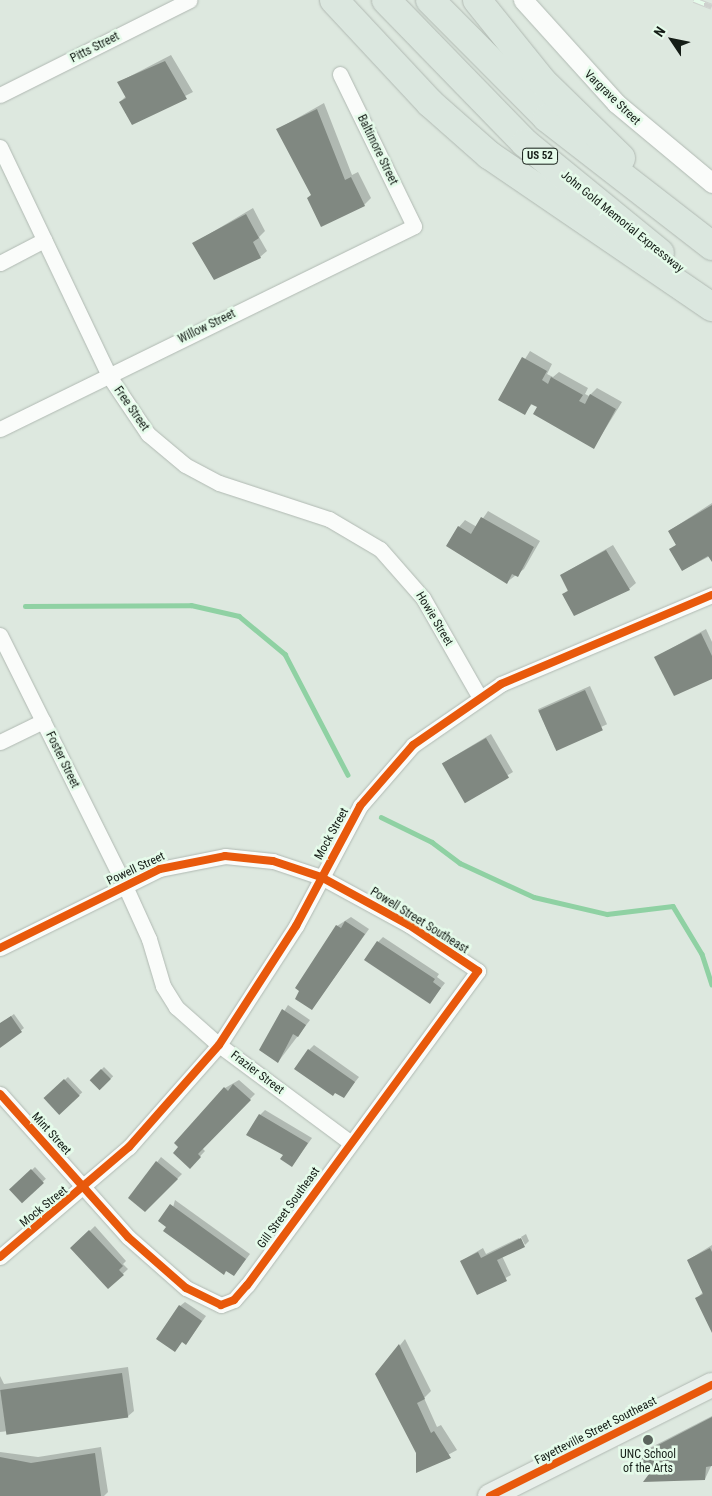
<!DOCTYPE html>
<html>
<head>
<meta charset="utf-8">
<style>
  body { margin:0 }
  #map { position:relative; width:712px; height:1496px; overflow:hidden; background:#dde8df; font-family:"Roboto Condensed",sans-serif }
  div>[style] { position:absolute }
  [style*='--x'] { left:calc(var(--x)*1px); top:calc(var(--y)*1px); width:calc(var(--w)*1px); rotate:calc(var(--a)*1deg) }
  .shadow>* { inset:0; background:#0003; transform-origin:0 0 }
  .stream>* { height:4.5px; margin:-2.25px; padding:0 2.25px; transform-origin:2.25px; border-radius:2.25px; background:#8fd1a3 }
  .building>* { inset:0; background:#808881; transform-origin:0 0 }
  .roads { filter:drop-shadow(0 0 1px #b0b9b2) drop-shadow(0 0 1px #b0b9b2) }
  .minor>* { height:15px; margin:-7.5px; padding:0 7.5px; transform-origin:7.5px; border-radius:7.5px; background:#fafcfa }
  .tertiary>* { height:19px; margin:-9.5px; padding:0 9.5px; transform-origin:9.5px; border-radius:9.5px; background:#fafcfa }
  .primary>* { height:24px; margin:-12px; padding:0 12px; transform-origin:12px; border-radius:12px; background:#e8efea }
  .motorway>* { height:28px; margin:-14px; padding:0 14px; transform-origin:14px; border-radius:14px; background:#dbe7df }
  .rail>* { height:5.5px; margin-top:-2.75px; transform-origin:0; background:repeating-linear-gradient(90deg,#e5fbea 0 11px,#ced1ce 0 22px); box-sizing:border-box; border-block:1px solid #ced1ce }
  .cycleway>* { height:8px; margin:-4px; padding:0 4px; transform-origin:4px; border-radius:4px; background:#e8590c }
  .dots>* { width:14px; height:14px; translate:-50% -50%; box-sizing:border-box; border:2px solid #e5fbea; border-radius:50% }
  span { translate:-50% -50%; white-space:nowrap; text-align:center; line-height:1.15; -webkit-text-stroke:5px #e5fbea; paint-order:stroke }
  .shield-label span { padding:1px 4px; background:#e5fbea; border:1px solid; border-radius:4px; -webkit-text-stroke-width:0 }
  .shield-label { font-size:11px; color:#151d17; font-weight:700 }
  .street-label { font-size:12px; color:#151d17 }
  .poi-label { font-size:12px; color:#151d17 }
  .north { position:absolute; left:647px; top:15px; width:50px; height:50px; -webkit-text-stroke:4px #e5fbea; paint-order:stroke; rotate:304deg; font-size:14px; font-weight:700; line-height:20px; text-align:center; color:#151d17 }
  .north::after { content:''; display:block; margin:auto; width:18px; height:22px; background:#151d17; clip-path:polygon(50% 0,100% 100%,50% 72%,0 100%) }
</style>
</head>
<body>
<div id="map">
  <div class="shadow">
    <div style="clip-path:polygon(171px 55px,193px 92px,132px 123px,120px 102px,126px 96px,119px 82px)"></div>
    <div style="clip-path:polygon(324px 103px,352px 175px,358px 172px,371px 198px,364px 205px,312px 194px,278px 129px)"></div>
    <div style="clip-path:polygon(253px 208px,265px 231px,259px 237px,267px 251px,260px 257px,194px 243px)"></div>
    <div style="clip-path:polygon(530px 351px,552px 364px,547px 374px,553px 377px,559px 372px,588px 388px,585px 394px,589px 396px,597px 388px,622px 402px,594px 447px,533px 403px,524px 413px,500px 399px)"></div>
    <div style="clip-path:polygon(712px 503px,712px 555px,683px 570px,671px 549px,677px 544px,669px 531px)"></div>
    <div style="clip-path:polygon(488px 511px,540px 541px,524px 569px,507px 582px,459px 527px,465px 520px,477px 527px)"></div>
    <div style="clip-path:polygon(613px 545px,636px 583px,629px 589px,564px 594px,569px 589px,561px 575px)"></div>
    <div style="clip-path:polygon(706px 629px,712px 642px,712px 677px,656px 657px)"></div>
    <div style="left:590px;top:686px;width:42px;height:57px;rotate:66deg"></div>
    <div style="clip-path:polygon(491px 734px,513px 772px,484px 790px,443px 763px)"></div>
    <div style="clip-path:polygon(351px 917px,369px 929px,316px 1003px,337px 926px)"></div>
    <div style="clip-path:polygon(383px 937px,439px 974px,437px 977px,445px 983px,434px 997px,378px 942px)"></div>
    <div style="clip-path:polygon(288px 1005px,310px 1020px,278px 1062px,260px 1050px)"></div>
    <div style="clip-path:polygon(14px 1014px,24px 1028px,0 1047px,0 1024px)"></div>
    <div style="clip-path:polygon(314px 1045px,359px 1077px,343px 1097px,309px 1050px)"></div>
    <div style="left:104px;top:1067px;width:13px;height:18px;rotate:45deg"></div>
    <div style="left:68px;top:1077px;width:21px;height:31px;rotate:47deg"></div>
    <div style="clip-path:polygon(239px 1080px,255px 1094px,202px 1148px,205px 1151px,190px 1167px,225px 1088px)"></div>
    <div style="clip-path:polygon(265px 1110px,312px 1138px,292px 1166px,260px 1115px)"></div>
    <div style="clip-path:polygon(161px 1157px,182px 1174px,145px 1211px,130px 1198px)"></div>
    <div style="left:35px;top:1167px;width:16px;height:33px;rotate:47deg"></div>
    <div style="clip-path:polygon(175px 1200px,250px 1254px,238px 1270px,168px 1226px)"></div>
    <div style="clip-path:polygon(95px 1226px,126px 1261px,123px 1264px,128px 1269px,108px 1288px,72px 1248px)"></div>
    <div style="clip-path:polygon(526px 1234px,529px 1241px,525px 1245px,521px 1237px)"></div>
    <div style="clip-path:polygon(519px 1238px,523px 1246px,502px 1256px,511px 1275px,477px 1294px,461px 1261px,483px 1248px,486px 1254px)"></div>
    <div style="clip-path:polygon(712px 1245px,712px 1330px,697px 1298px,703px 1292px,688px 1260px)"></div>
    <div style="clip-path:polygon(185px 1302px,206px 1316px,186px 1344px,180px 1306px)"></div>
    <div style="clip-path:polygon(405px 1339px,431px 1391px,424px 1398px,437px 1427px,441px 1425px,457px 1450px,418px 1471px,417px 1453px,377px 1374px)"></div>
    <div style="clip-path:polygon(128px 1367px,134px 1411px,127px 1417px,0 1432px,0 1376px,4px 1384px)"></div>
    <div style="clip-path:polygon(712px 1416px,712px 1464px,705px 1479px,651px 1474px,641px 1455px,646px 1450px)"></div>
    <div style="clip-path:polygon(101px 1447px,108px 1492px,104px 1496px,0 1496px,0 1452px,38px 1457px)"></div>
  </div>
  <div class="stream">
    <div style="--x:25;--y:606;--w:166;--a:-0.3"></div>
    <div style="--x:191;--y:605;--w:49;--a:12.9"></div>
    <div style="--x:239;--y:616;--w:60;--a:39.6"></div>
    <div style="--x:285;--y:654;--w:136;--a:62.5"></div>
    <div style="--x:381;--y:817;--w:57;--a:26.1"></div>
    <div style="--x:432;--y:842;--w:35;--a:37"></div>
    <div style="--x:460;--y:863;--w:81;--a:24.7"></div>
    <div style="--x:534;--y:897;--w:75;--a:13.1"></div>
    <div style="--x:607;--y:914;--w:66;--a:-6.9"></div>
    <div style="--x:673;--y:906;--w:56;--a:58.9"></div>
    <div style="--x:702;--y:954;--w:32;--a:72"></div>
  </div>
  <div class="building">
    <div style="clip-path:polygon(165px 61px,187px 99px,132px 125px,119px 102px,126px 98px,117px 82px)"></div>
    <div style="clip-path:polygon(317px 109px,345px 180px,351px 177px,365px 206px,321px 227px,307px 198px,311px 195px,276px 129px)"></div>
    <div style="clip-path:polygon(246px 214px,259px 238px,253px 242px,261px 258px,214px 280px,192px 243px)"></div>
    <div style="clip-path:polygon(522px 357px,547px 371px,542px 380px,548px 384px,551px 377px,583px 395px,579px 401px,585px 404px,590px 394px,616px 409px,594px 449px,533px 414px,537px 407px,531px 404px,525px 415px,498px 400px)"></div>
    <div style="clip-path:polygon(712px 505px,712px 562px,708px 556px,682px 571px,669px 549px,676px 545px,668px 531px)"></div>
    <div style="clip-path:polygon(481px 517px,534px 547px,518px 577px,512px 574px,507px 584px,446px 546px,458px 526px,471px 534px)"></div>
    <div style="clip-path:polygon(606px 550px,630px 590px,574px 616px,562px 594px,568px 591px,560px 575px)"></div>
    <div style="clip-path:polygon(701px 633px,712px 656px,712px 679px,674px 696px,654px 657px)"></div>
    <div style="left:585px;top:690px;width:44px;height:51px;rotate:66deg"></div>
    <div style="left:486px;top:738px;width:46px;height:51px;rotate:60deg"></div>
    <div style="clip-path:polygon(345px 921px,365px 934px,312px 1010px,295px 999px,299px 991px,295px 988px,336px 925px,341px 928px)"></div>
    <div style="clip-path:polygon(377px 941px,435px 979px,433px 982px,441px 988px,430px 1004px,364px 960px)"></div>
    <div style="clip-path:polygon(282px 1009px,306px 1025px,298px 1037px,293px 1034px,278px 1063px,259px 1050px)"></div>
    <div style="clip-path:polygon(11px 1016px,22px 1032px,0 1048px,0 1023px)"></div>
    <div style="clip-path:polygon(308px 1049px,355px 1082px,344px 1098px,335px 1093px,333px 1096px,294px 1069px)"></div>
    <div style="left:101px;top:1069px;width:14px;height:16px;rotate:45deg"></div>
    <div style="left:64px;top:1079px;width:23px;height:28px;rotate:47deg"></div>
    <div style="clip-path:polygon(233px 1084px,251px 1100px,198px 1154px,201px 1157px,190px 1169px,173px 1153px,178px 1147px,174px 1143px,224px 1087px,228px 1091px)"></div>
    <div style="clip-path:polygon(259px 1114px,308px 1143px,292px 1167px,280px 1159px,283px 1155px,246px 1135px)"></div>
    <div style="clip-path:polygon(156px 1161px,178px 1179px,145px 1212px,128px 1198px)"></div>
    <div style="left:31px;top:1169px;width:19px;height:30px;rotate:47deg"></div>
    <div style="clip-path:polygon(170px 1204px,246px 1259px,234px 1276px,226px 1271px,224px 1275px,163px 1231px,166px 1227px,158px 1221px)"></div>
    <div style="clip-path:polygon(89px 1230px,123px 1266px,119px 1270px,124px 1275px,108px 1289px,70px 1248px)"></div>
    <div style="clip-path:polygon(521px 1238px,525px 1247px,497px 1260px,507px 1281px,477px 1295px,460px 1261px,478px 1252px,481px 1258px)"></div>
    <div style="clip-path:polygon(710px 1248px,712px 1252px,712px 1333px,695px 1298px,703px 1294px,687px 1260px)"></div>
    <div style="clip-path:polygon(179px 1305px,202px 1321px,186px 1345px,182px 1342px,175px 1352px,156px 1339px)"></div>
    <div style="clip-path:polygon(399px 1344px,425px 1399px,417px 1403px,431px 1433px,434px 1431px,451px 1458px,416px 1473px,416px 1453px,375px 1374px)"></div>
    <div style="left:122px;top:1373px;width:45px;height:123px;rotate:82deg"></div>
    <div style="clip-path:polygon(712px 1417px,712px 1466px,706px 1467px,705px 1480px,643px 1482px,649px 1474px,639px 1455px)"></div>
    <div style="clip-path:polygon(95px 1453px,101px 1496px,0 1496px,0 1457px,31px 1463px)"></div>
  </div>
  <div class="roads">
    <div class="minor">
      <div style="--x:0;--y:95;--w:212;--a:-26.6"></div>
      <div style="--x:0;--y:147;--w:254;--a:64.5"></div>
      <div style="--x:109;--y:376;--w:70;--a:56.1"></div>
      <div style="--x:148;--y:434;--w:48;--a:40"></div>
      <div style="--x:185;--y:465;--w:38;--a:28"></div>
      <div style="--x:219;--y:483;--w:116;--a:18.1"></div>
      <div style="--x:329;--y:519;--w:59;--a:30.5"></div>
      <div style="--x:380;--y:549;--w:65;--a:48.7"></div>
      <div style="--x:423;--y:598;--w:113;--a:60.3"></div>
      <div style="--x:0;--y:263;--w:50;--a:-27.6"></div>
      <div style="--x:0;--y:429;--w:461;--a:-26.1"></div>
      <div style="--x:414;--y:226;--w:169;--a:-116"></div>
      <div style="--x:0;--y:635;--w:280;--a:63.5"></div>
      <div style="--x:125;--y:886;--w:58;--a:65.6"></div>
      <div style="--x:149;--y:939;--w:49;--a:73.4"></div>
      <div style="--x:163;--y:986;--w:25;--a:58"></div>
      <div style="--x:176;--y:1007;--w:57;--a:41.5"></div>
      <div style="--x:219;--y:1045;--w:164;--a:36.6"></div>
      <div style="--x:0;--y:742;--w:48;--a:-26"></div>
      <div style="--x:0;--y:948;--w:178;--a:-26.3"></div>
      <div style="--x:160;--y:869;--w:66;--a:-11.3"></div>
      <div style="--x:225;--y:856;--w:48;--a:5.9"></div>
      <div style="--x:273;--y:861;--w:51;--a:18.4"></div>
      <div style="--x:321;--y:877;--w:100;--a:28.6"></div>
      <div style="--x:409;--y:925;--w:83;--a:33.7"></div>
      <div style="--x:478;--y:971;--w:390;--a:126.3"></div>
      <div style="--x:247;--y:1285;--w:20;--a:131"></div>
      <div style="--x:234;--y:1300;--w:14;--a:159"></div>
      <div style="--x:221;--y:1305;--w:39;--a:-154"></div>
      <div style="--x:186;--y:1288;--w:77;--a:-138.7"></div>
      <div style="--x:128;--y:1237;--w:192;--a:-131.8"></div>
      <div style="--x:0;--y:1257;--w:170;--a:-40.5"></div>
      <div style="--x:129;--y:1147;--w:136;--a:-48.6"></div>
      <div style="--x:219;--y:1045;--w:142;--a:-57.1"></div>
      <div style="--x:296;--y:926;--w:136;--a:-61.9"></div>
      <div style="--x:360;--y:806;--w:81;--a:-49"></div>
      <div style="--x:413;--y:745;--w:107;--a:-34.7"></div>
      <div style="--x:501;--y:684;--w:229;--a:-22.9"></div>
    </div>
    <div class="tertiary">
      <div style="--x:523;--y:0;--w:139;--a:47.9"></div>
      <div style="--x:616;--y:103;--w:125;--a:39.8"></div>
    </div>
    <div class="primary">
      <div style="--x:490;--y:1496;--w:248;--a:-26.6"></div>
    </div>
    <div class="motorway">
      <div style="--x:334;--y:0;--w:141;--a:47"></div>
      <div style="--x:430;--y:103;--w:79;--a:41.4"></div>
      <div style="--x:489;--y:155;--w:270;--a:34.3"></div>
      <div style="--x:386;--y:0;--w:199;--a:45.8"></div>
      <div style="--x:525;--y:143;--w:174;--a:39.2"></div>
      <div style="--x:430;--y:0;--w:166;--a:45.2"></div>
      <div style="--x:547;--y:118;--w:209;--a:37.8"></div>
      <div style="--x:477;--y:0;--w:105;--a:51.2"></div>
      <div style="--x:543;--y:82;--w:109;--a:44.3"></div>
    </div>
  </div>
  <div class="rail">
    <div style="--x:694;--y:0;--w:19;--a:21"></div>
  </div>
  <div class="cycleway">
    <div style="--x:0;--y:948;--w:178;--a:-26.3"></div>
    <div style="--x:160;--y:869;--w:66;--a:-11.3"></div>
    <div style="--x:225;--y:856;--w:48;--a:5.9"></div>
    <div style="--x:273;--y:861;--w:51;--a:18.4"></div>
    <div style="--x:321;--y:877;--w:100;--a:28.6"></div>
    <div style="--x:409;--y:925;--w:83;--a:33.7"></div>
    <div style="--x:478;--y:971;--w:390;--a:126.3"></div>
    <div style="--x:247;--y:1285;--w:20;--a:131"></div>
    <div style="--x:234;--y:1300;--w:14;--a:159"></div>
    <div style="--x:221;--y:1305;--w:39;--a:-154"></div>
    <div style="--x:186;--y:1288;--w:77;--a:-138.7"></div>
    <div style="--x:128;--y:1237;--w:192;--a:-131.8"></div>
    <div style="--x:0;--y:1257;--w:170;--a:-40.5"></div>
    <div style="--x:129;--y:1147;--w:136;--a:-48.6"></div>
    <div style="--x:219;--y:1045;--w:142;--a:-57.1"></div>
    <div style="--x:296;--y:926;--w:136;--a:-61.9"></div>
    <div style="--x:360;--y:806;--w:81;--a:-49"></div>
    <div style="--x:413;--y:745;--w:107;--a:-34.7"></div>
    <div style="--x:501;--y:684;--w:229;--a:-22.9"></div>
    <div style="--x:490;--y:1496;--w:248;--a:-26.6"></div>
  </div>
  <div class="dots">
    <div style="left:648px;top:1440px;background:#5b645d"></div>
  </div>
  <div class="shield-label">
    <span style="left:540px;top:156px">US 52</span>
  </div>
  <div class="street-label">
    <span style="left:95px;top:48px;rotate:-27deg">Pitts Street</span>
    <span style="left:612px;top:98px;rotate:44deg">Vargrave Street</span>
    <span style="left:377px;top:150px;rotate:64deg">Baltimore Street</span>
    <span style="left:622px;top:222px;rotate:39deg">John Gold Memorial Expressway</span>
    <span style="left:207px;top:327px;rotate:-26deg">Willow Street</span>
    <span style="left:131px;top:409px;rotate:55deg">Free Street</span>
    <span style="left:434px;top:619px;rotate:59deg">Howie Street</span>
    <span style="left:62px;top:760px;rotate:64deg">Foster Street</span>
    <span style="left:332px;top:834px;rotate:-61deg">Mock Street</span>
    <span style="left:136px;top:869px;rotate:-25deg">Powell Street</span>
    <span style="left:419px;top:921px;rotate:32deg">Powell Street Southeast</span>
    <span style="left:257px;top:1073px;rotate:37deg">Frazier Street</span>
    <span style="left:51px;top:1134px;rotate:48deg">Mint Street</span>
    <span style="left:44px;top:1207px;rotate:-39deg">Mock Street</span>
    <span style="left:289px;top:1208px;rotate:-54deg">Gill Street Southeast</span>
    <span style="left:596px;top:1431px;rotate:-27deg">Fayetteville Street Southeast</span>
  </div>
  <div class="poi-label">
    <span style="left:648px;top:1462px">UNC School<br>of the Arts</span>
  </div>
  <div class="north">N</div>
</div>
</body>
</html>
